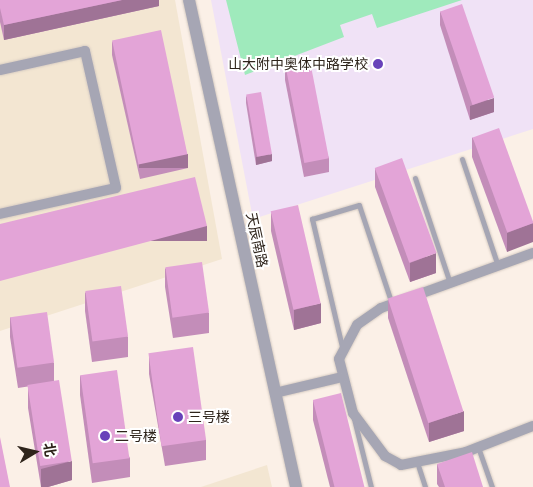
<!DOCTYPE html>
<html>
<head>
<meta charset="utf-8">
<style>
  body { margin:0 }
  #map { position:relative; width:533px; height:487px; overflow:hidden; background:#fbf0e7; font-family:"Archivo Narrow","Noto Sans SC",sans-serif }
  div>[style] { position:absolute }
  [style*='--x'] { left:calc(var(--x)*1px); top:calc(var(--y)*1px); width:calc(var(--w)*1px); rotate:calc(var(--a)*1deg) }
  .commercial>* { inset:0; background:#f3e6d2 }
  .education>* { inset:0; background:#f0e2f6 }
  .green>* { inset:0; background:#9feabc }
  .roads { filter:drop-shadow(0 0 1px #d6cbc2) drop-shadow(0 0 1px #d6cbc2) }
  .service>* { height:5px; margin:-2.5px; padding:0 2.5px; transform-origin:2.5px; border-radius:2.5px; background:#a6a6b4 }
  .minor>* { height:10px; margin:-5px; padding:0 5px; transform-origin:5px; border-radius:5px; background:#a6a6b4 }
  .tertiary>* { height:12px; margin:-6px; padding:0 6px; transform-origin:6px; border-radius:6px; background:#a6a6b4 }
  .wall>* { inset:0; background:#c38db9 }
  .shaded-wall>* { inset:0; background:#9f7396; transform-origin:0 0 }
  .building>* { inset:0; background:#e3a4d7; transform-origin:0 0 }
  .dots>* { width:14px; height:14px; translate:-50% -50%; box-sizing:border-box; border:2px solid #fff; border-radius:50% }
  span { translate:-50% -50%; white-space:nowrap; text-align:center; line-height:1.15; -webkit-text-stroke:4px #fff; paint-order:stroke }
  .poi-label { font-size:14px; color:#2e241b }
  .right { translate:-100% -50%; text-align:right }
  .left { translate:0 -50%; text-align:left }
  .street-label { font-size:14px; color:#2e241b }
  .north { position:absolute; left:10px; top:427px; width:50px; height:50px; -webkit-text-stroke:4px #fff; paint-order:stroke; rotate:81deg; font-size:14px; font-weight:700; line-height:20px; text-align:center; color:#2e241b }
  .north::after { content:''; display:block; margin:auto; width:18px; height:22px; background:#2e241b; clip-path:polygon(50% 0,100% 100%,50% 72%,0 100%) }
</style>
</head>
<body>
<div id="map">
  <div class="commercial">
    <div style="clip-path:polygon(0 0,175px 0,222px 259px,0 331px)"></div>
    <div style="clip-path:polygon(267px 465px,272px 487px,201px 487px)"></div>
  </div>
  <div class="education">
    <div style="clip-path:polygon(211px 0,533px 0,533px 129px,253px 219px)"></div>
  </div>
  <div class="green">
    <div style="clip-path:polygon(226px 0,462px 0,377px 28px,372px 14px,340px 25px,344px 37px,245px 75px)"></div>
  </div>
  <div class="roads">
    <div class="service">
      <div style="--x:462;--y:159;--w:113;--a:71.4"></div>
      <div style="--x:415;--y:178;--w:111;--a:71.6"></div>
      <div style="--x:343;--y:351;--w:136;--a:-103.2"></div>
      <div style="--x:312;--y:219;--w:49;--a:-16.6"></div>
      <div style="--x:359;--y:205;--w:104;--a:71.6"></div>
      <div style="--x:354;--y:419;--w:70;--a:76"></div>
      <div style="--x:478;--y:447;--w:42;--a:70.7"></div>
      <div style="--x:417;--y:462;--w:26;--a:72"></div>
    </div>
    <div class="minor">
      <div style="--x:0;--y:70;--w:87;--a:-12.6"></div>
      <div style="--x:85;--y:51;--w:140;--a:77.2"></div>
      <div style="--x:116;--y:188;--w:119;--a:167.4"></div>
      <div style="--x:533;--y:253;--w:162;--a:160.1"></div>
      <div style="--x:381;--y:308;--w:29;--a:145"></div>
      <div style="--x:357;--y:325;--w:38;--a:118"></div>
      <div style="--x:339;--y:359;--w:56;--a:75.5"></div>
      <div style="--x:353;--y:413;--w:54;--a:53.3"></div>
      <div style="--x:385;--y:456;--w:18;--a:29"></div>
      <div style="--x:401;--y:465;--w:66;--a:-11.3"></div>
      <div style="--x:466;--y:452;--w:72;--a:-21.2"></div>
      <div style="--x:275;--y:393;--w:69;--a:-13.4"></div>
    </div>
    <div class="tertiary">
      <div style="--x:189;--y:0;--w:499;--a:77.6"></div>
    </div>
  </div>
  <div class="wall">
    <div style="clip-path:polygon(0 0,159px 0,159px 6px,4px 40px,0 22px)"></div>
    <div style="clip-path:polygon(440px 11px,494px 112px,470px 120px,440px 25px)"></div>
    <div style="clip-path:polygon(112px 41px,188px 168px,140px 179px,112px 55px)"></div>
    <div style="clip-path:polygon(285px 65px,329px 158px,329px 172px,304px 177px,285px 80px)"></div>
    <div style="clip-path:polygon(246px 95px,272px 161px,256px 165px,246px 103px)"></div>
    <div style="clip-path:polygon(472px 137px,533px 223px,507px 252px,472px 157px)"></div>
    <div style="clip-path:polygon(375px 168px,436px 273px,410px 282px,375px 187px)"></div>
    <div style="clip-path:polygon(271px 212px,321px 323px,294px 330px,271px 231px)"></div>
    <div style="clip-path:polygon(165px 268px,209px 313px,209px 333px,173px 338px,165px 287px)"></div>
    <div style="clip-path:polygon(85px 292px,128px 337px,128px 357px,92px 362px,85px 311px)"></div>
    <div style="clip-path:polygon(388px 299px,464px 431px,429px 442px,388px 318px)"></div>
    <div style="clip-path:polygon(10px 317px,54px 363px,54px 381px,72px 480px,48px 487px,41px 487px,28px 408px,28px 388px,44px 384px,18px 388px,10px 337px)"></div>
    <div style="clip-path:polygon(149px 354px,206px 440px,206px 460px,165px 466px,149px 374px)"></div>
    <div style="clip-path:polygon(80px 375px,130px 458px,130px 477px,92px 483px,80px 395px)"></div>
    <div style="clip-path:polygon(313px 400px,364px 487px,330px 487px,313px 420px)"></div>
    <div style="clip-path:polygon(437px 464px,483px 487px,439px 487px,437px 484px)"></div>
  </div>
  <div class="shaded-wall">
    <div style="clip-path:polygon(122px 0,159px 0,159px 6px,4px 40px,4px 25px)"></div>
    <div style="clip-path:polygon(494px 98px,494px 112px,470px 120px,470px 106px)"></div>
    <div style="left:188px;top:154px;width:14px;height:49px;rotate:90deg"></div>
    <div style="clip-path:polygon(272px 154px,272px 161px,256px 165px,256px 157px)"></div>
    <div style="clip-path:polygon(533px 223px,533px 242px,507px 252px,507px 233px)"></div>
    <div style="left:207px;top:226px;width:15px;height:214px;rotate:90deg"></div>
    <div style="clip-path:polygon(436px 253px,436px 273px,410px 282px,410px 263px)"></div>
    <div style="clip-path:polygon(321px 303px,321px 323px,294px 330px,294px 310px)"></div>
    <div style="clip-path:polygon(464px 411px,464px 431px,429px 442px,429px 423px)"></div>
    <div style="clip-path:polygon(72px 461px,72px 480px,48px 487px,41px 487px,41px 469px)"></div>
  </div>
  <div class="building">
    <div style="clip-path:polygon(0 0,122px 0,4px 25px,0 8px)"></div>
    <div style="left:462px;top:4px;width:99px;height:23px;rotate:71deg"></div>
    <div style="left:161px;top:30px;width:127px;height:50px;rotate:78deg"></div>
    <div style="left:310px;top:61px;width:99px;height:25px;rotate:79deg"></div>
    <div style="left:261px;top:92px;width:63px;height:15px;rotate:80deg"></div>
    <div style="left:499px;top:128px;width:101px;height:28px;rotate:70deg"></div>
    <div style="left:402px;top:158px;width:101px;height:29px;rotate:70deg"></div>
    <div style="clip-path:polygon(195px 177px,207px 226px,0 281px,0 224px)"></div>
    <div style="left:298px;top:205px;width:101px;height:28px;rotate:77deg"></div>
    <div style="left:202px;top:262px;width:51px;height:37px;rotate:82deg"></div>
    <div style="left:121px;top:286px;width:51px;height:36px;rotate:82deg"></div>
    <div style="left:423px;top:287px;width:131px;height:37px;rotate:72deg"></div>
    <div style="left:47px;top:312px;width:51px;height:37px;rotate:82deg"></div>
    <div style="left:193px;top:347px;width:94px;height:45px;rotate:82deg"></div>
    <div style="left:117px;top:370px;width:89px;height:37px;rotate:82deg"></div>
    <div style="left:59px;top:380px;width:82px;height:32px;rotate:81deg"></div>
    <div style="left:341px;top:393px;width:97px;height:29px;rotate:76deg"></div>
    <div style="clip-path:polygon(0 437px,10px 487px,0 487px)"></div>
    <div style="clip-path:polygon(472px 452px,483px 487px,445px 487px,437px 464px)"></div>
  </div>
  <div class="dots">
    <div style="left:378px;top:64px;background:#6842ba"></div>
    <div style="left:178px;top:417px;background:#6842ba"></div>
    <div style="left:105px;top:436px;background:#6842ba"></div>
  </div>
  <div class="poi-label">
    <span class="right" style="left:368px;top:64px">山大附中奥体中路学校</span>
    <span class="left" style="left:188px;top:417px">三号楼</span>
    <span class="left" style="left:115px;top:436px">二号楼</span>
  </div>
  <div class="street-label">
    <span style="left:257px;top:240px;rotate:78deg">天辰南路</span>
  </div>
  <div class="north">北</div>
</div>
</body>
</html>
